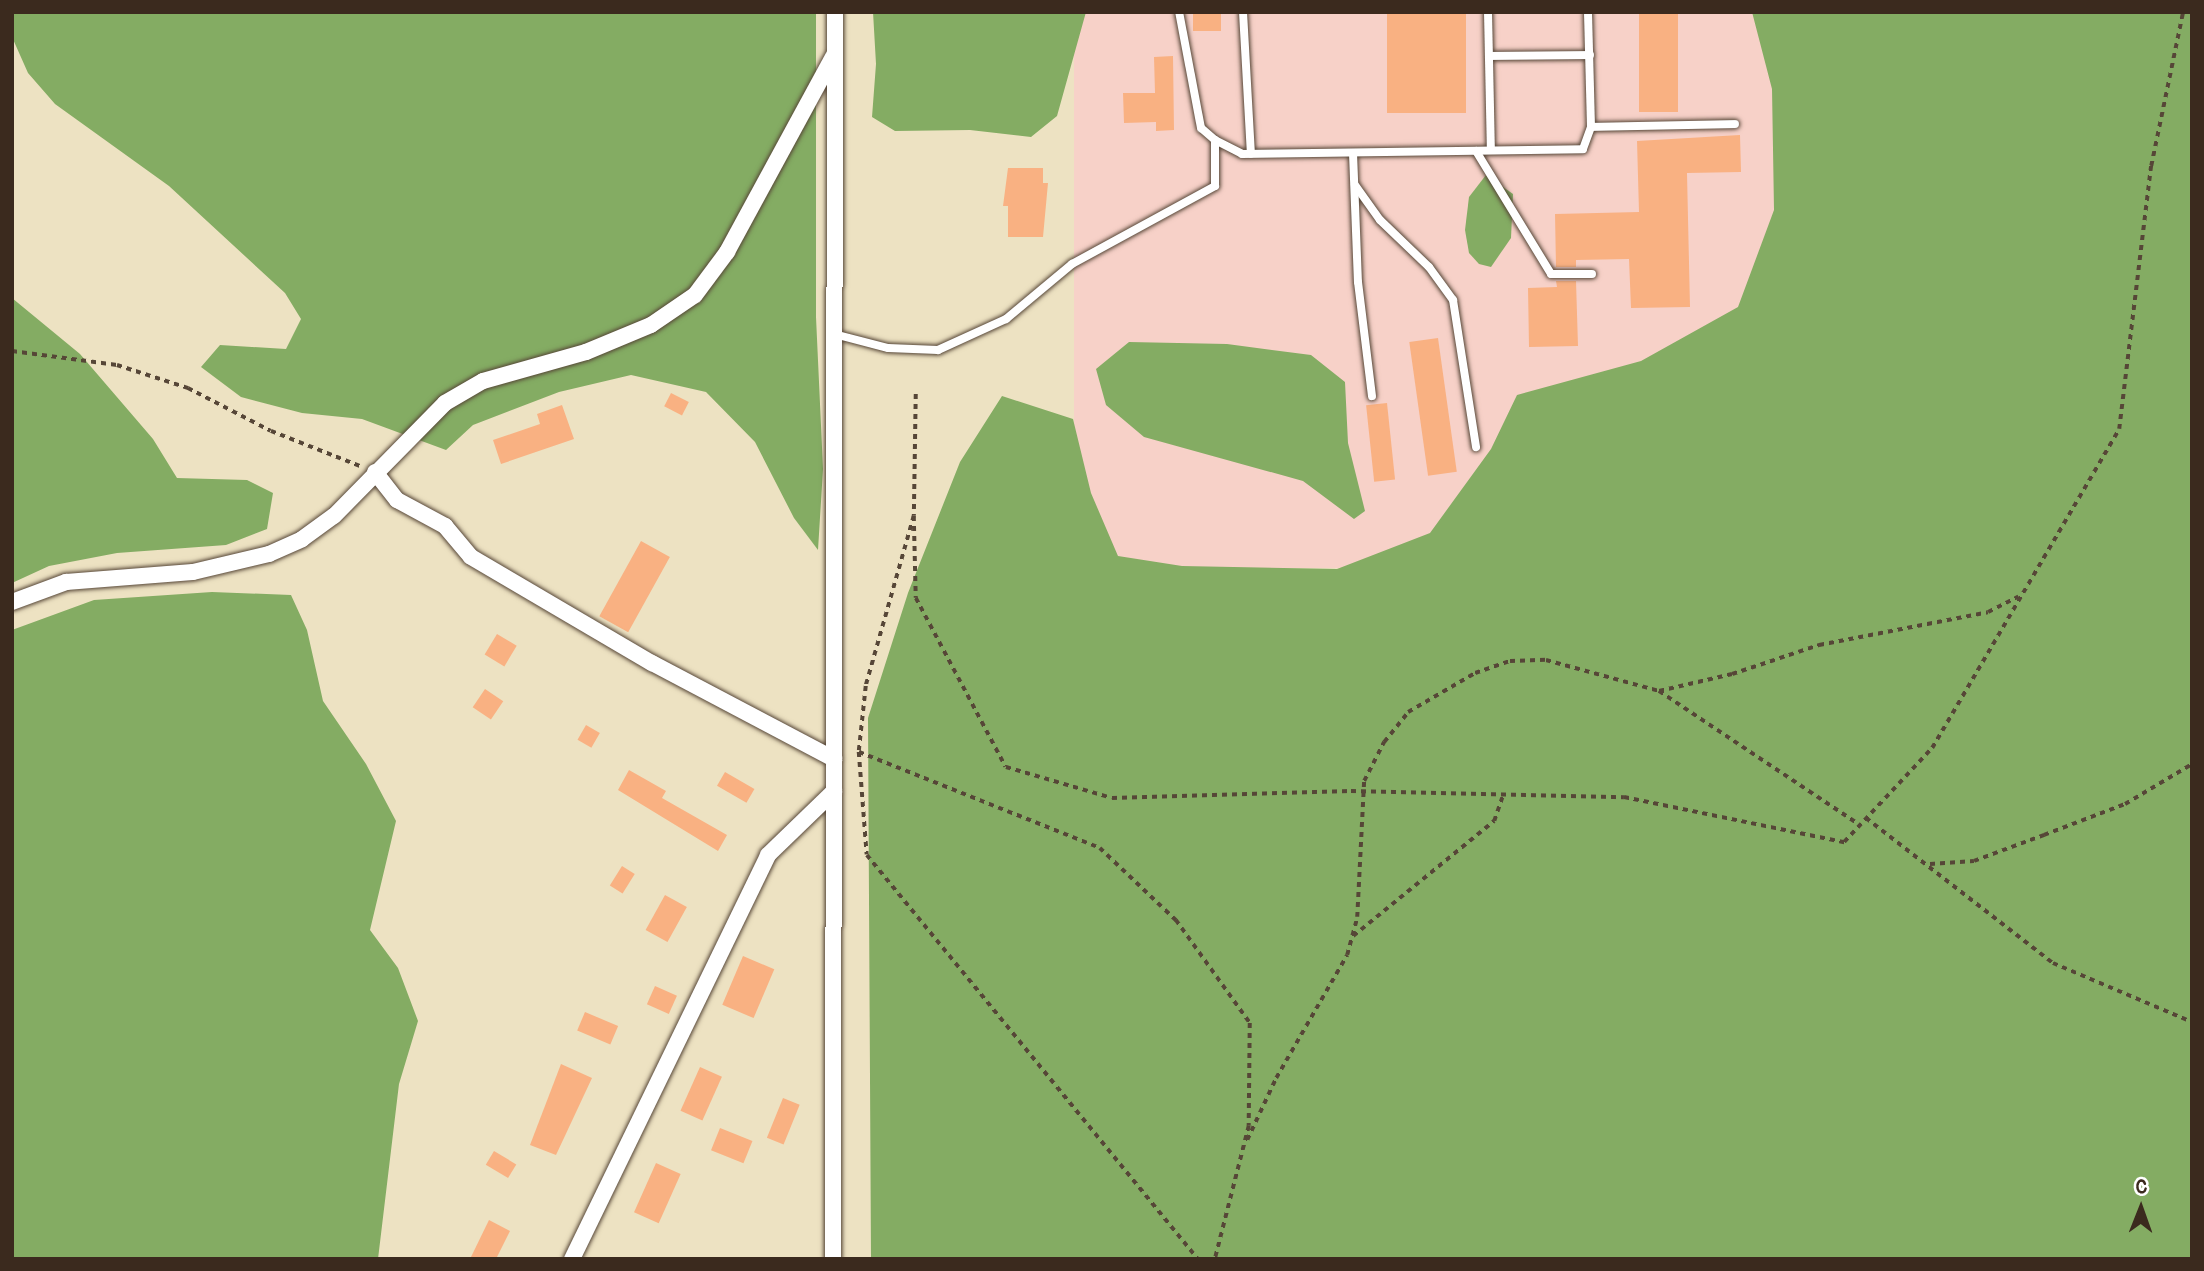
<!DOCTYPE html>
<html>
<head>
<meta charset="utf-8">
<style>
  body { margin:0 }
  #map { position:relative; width:2204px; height:1271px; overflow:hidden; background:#ede2c2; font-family:Pangolin,sans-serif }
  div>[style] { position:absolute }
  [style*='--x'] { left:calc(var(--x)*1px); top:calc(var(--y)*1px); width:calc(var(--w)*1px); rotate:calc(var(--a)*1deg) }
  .built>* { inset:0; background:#f7d1c8; transform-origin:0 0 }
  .forest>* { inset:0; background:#84ac63 }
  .building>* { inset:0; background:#f9b182; transform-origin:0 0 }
  .path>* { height:3.5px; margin-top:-1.75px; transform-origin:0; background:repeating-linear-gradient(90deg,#564637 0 5px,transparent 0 10px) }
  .roads { filter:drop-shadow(0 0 2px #564637) drop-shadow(0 0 2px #564637) }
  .service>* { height:8px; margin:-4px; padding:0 4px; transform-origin:4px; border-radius:4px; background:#fff }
  .minor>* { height:16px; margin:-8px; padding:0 8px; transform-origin:8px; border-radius:8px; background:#fff }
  span { translate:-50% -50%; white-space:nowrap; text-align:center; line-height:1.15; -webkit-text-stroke:5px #fff; paint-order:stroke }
  .frame { position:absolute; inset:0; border:14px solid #3b2a1e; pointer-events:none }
  .north { position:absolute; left:2106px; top:1173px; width:70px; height:70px; -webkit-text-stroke:5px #fff; paint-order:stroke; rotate:1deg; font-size:19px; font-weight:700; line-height:28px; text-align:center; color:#3b2a1e }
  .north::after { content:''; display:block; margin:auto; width:24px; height:32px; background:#3b2a1e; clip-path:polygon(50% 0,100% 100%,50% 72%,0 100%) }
</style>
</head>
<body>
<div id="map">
  <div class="built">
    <div style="left:1074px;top:12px;width:1063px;height:556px"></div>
  </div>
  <div class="forest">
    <div style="clip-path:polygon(12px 12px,816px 12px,816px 317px,823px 469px,818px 550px,794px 518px,755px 442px,706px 392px,631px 375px,559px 392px,473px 425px,446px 450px,362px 419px,302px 413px,241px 397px,201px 367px,220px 345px,286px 349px,301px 319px,285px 293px,169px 186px,55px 104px,28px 73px,12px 37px)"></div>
    <div style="clip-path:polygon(873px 12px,1086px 12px,1057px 116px,1031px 137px,970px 130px,895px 131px,872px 117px,876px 64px)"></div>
    <div style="clip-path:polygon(1752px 12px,2192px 12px,2192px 1259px,871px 1259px,868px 718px,908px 593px,960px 462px,1002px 396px,1073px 419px,1091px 493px,1118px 556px,1182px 566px,1337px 569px,1430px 533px,1491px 449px,1517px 395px,1641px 361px,1738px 307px,1774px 210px,1772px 89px)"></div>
    <div style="clip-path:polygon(1486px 175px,1513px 194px,1511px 238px,1491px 267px,1479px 264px,1469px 253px,1465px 230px,1469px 197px)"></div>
    <div style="clip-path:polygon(12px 298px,80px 354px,153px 439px,177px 478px,247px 480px,273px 493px,267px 529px,226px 545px,117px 553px,49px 566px,12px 583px)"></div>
    <div style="clip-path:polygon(1129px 342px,1227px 344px,1311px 355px,1345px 382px,1348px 443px,1365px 511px,1354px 519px,1303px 481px,1144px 437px,1106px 405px,1096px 369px)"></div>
    <div style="clip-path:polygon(212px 592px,291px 595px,307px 630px,323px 701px,366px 764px,396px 821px,370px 930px,398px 968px,418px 1021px,399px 1084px,378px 1259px,12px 1259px,12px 630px,94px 600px)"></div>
  </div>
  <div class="building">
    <div style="left:1193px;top:12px;width:28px;height:19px"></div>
    <div style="left:1387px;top:12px;width:79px;height:101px"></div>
    <div style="left:1639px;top:12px;width:39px;height:100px"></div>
    <div style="clip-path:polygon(1173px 56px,1174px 130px,1156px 131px,1156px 122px,1124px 123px,1123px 93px,1155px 93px,1154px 57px)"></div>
    <div style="clip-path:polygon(1740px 135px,1741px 172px,1687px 173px,1690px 307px,1631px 308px,1629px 259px,1576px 260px,1576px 267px,1556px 267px,1555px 214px,1639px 212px,1637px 141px)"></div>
    <div style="clip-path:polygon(1008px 168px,1043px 168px,1043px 183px,1048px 183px,1043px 237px,1008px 237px,1008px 206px,1003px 206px)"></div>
    <div style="clip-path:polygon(1556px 281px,1576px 281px,1578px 346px,1529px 347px,1528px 288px,1557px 287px)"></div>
    <div style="left:1438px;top:338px;width:135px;height:29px;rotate:82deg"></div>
    <div style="left:671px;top:393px;width:20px;height:15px;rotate:27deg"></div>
    <div style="left:1387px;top:403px;width:77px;height:21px;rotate:84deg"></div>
    <div style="clip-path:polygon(562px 405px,574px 439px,501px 464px,493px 440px,540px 424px,537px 414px)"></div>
    <div style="left:641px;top:541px;width:33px;height:86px;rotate:29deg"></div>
    <div style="left:497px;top:634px;width:23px;height:24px;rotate:31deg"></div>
    <div style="left:485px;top:689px;width:22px;height:22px;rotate:34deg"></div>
    <div style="left:586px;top:725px;width:16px;height:17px;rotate:30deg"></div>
    <div style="clip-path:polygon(629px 770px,666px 791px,662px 798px,727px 835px,718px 851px,618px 790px)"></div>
    <div style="left:725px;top:772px;width:34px;height:16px;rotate:30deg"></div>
    <div style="left:622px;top:866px;width:15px;height:23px;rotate:32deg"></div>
    <div style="left:665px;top:895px;width:25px;height:40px;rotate:29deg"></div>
    <div style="left:743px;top:956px;width:34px;height:53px;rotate:23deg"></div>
    <div style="left:655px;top:986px;width:24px;height:20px;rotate:24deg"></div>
    <div style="left:585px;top:1012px;width:36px;height:20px;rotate:23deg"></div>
    <div style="clip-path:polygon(561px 1064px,592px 1078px,556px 1155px,530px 1145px)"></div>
    <div style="left:700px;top:1067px;width:24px;height:48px;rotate:24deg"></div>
    <div style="left:783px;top:1098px;width:18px;height:43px;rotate:22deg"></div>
    <div style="left:720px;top:1128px;width:35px;height:24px;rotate:22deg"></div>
    <div style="left:494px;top:1151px;width:26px;height:16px;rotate:31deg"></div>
    <div style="left:656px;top:1163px;width:27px;height:54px;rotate:24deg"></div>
    <div style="clip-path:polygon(489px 1220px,510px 1231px,496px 1259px,470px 1259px)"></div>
  </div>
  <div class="path">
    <div style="--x:12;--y:351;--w:106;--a:7.6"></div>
    <div style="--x:117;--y:365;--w:75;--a:17.9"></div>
    <div style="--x:188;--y:388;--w:93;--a:27.4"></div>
    <div style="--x:271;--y:431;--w:96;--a:21.5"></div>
    <div style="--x:916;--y:394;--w:122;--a:90.9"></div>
    <div style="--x:914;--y:516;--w:177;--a:105.8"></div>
    <div style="--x:866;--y:686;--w:66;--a:96.1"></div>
    <div style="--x:859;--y:752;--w:259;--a:21.7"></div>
    <div style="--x:1100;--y:848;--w:105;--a:43.5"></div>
    <div style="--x:1176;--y:920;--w:127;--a:54.3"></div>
    <div style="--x:1250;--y:1023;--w:103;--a:90.6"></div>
    <div style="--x:1249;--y:1126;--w:137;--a:104.3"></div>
    <div style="--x:914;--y:516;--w:82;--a:88.6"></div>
    <div style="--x:916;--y:598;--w:191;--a:62"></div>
    <div style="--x:1006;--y:767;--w:110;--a:16.3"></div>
    <div style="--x:1112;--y:798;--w:239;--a:-1.7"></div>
    <div style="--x:1351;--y:791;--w:273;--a:1.3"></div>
    <div style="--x:1624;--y:797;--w:225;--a:11.6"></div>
    <div style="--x:1844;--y:842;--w:129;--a:-46.9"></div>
    <div style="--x:1932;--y:748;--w:370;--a:-59.6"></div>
    <div style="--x:2119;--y:429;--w:265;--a:-83.1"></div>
    <div style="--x:2151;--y:166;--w:157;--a:-78.3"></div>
    <div style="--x:1659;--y:691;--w:75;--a:-13.1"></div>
    <div style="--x:1732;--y:674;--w:92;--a:-18.4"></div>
    <div style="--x:1819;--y:645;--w:172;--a:-11"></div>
    <div style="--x:1988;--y:612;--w:34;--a:-27"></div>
    <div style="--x:859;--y:752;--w:103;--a:85.6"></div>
    <div style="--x:867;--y:855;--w:522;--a:50.67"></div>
    <div style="--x:1866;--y:818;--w:237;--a:37.8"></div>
    <div style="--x:2053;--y:963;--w:151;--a:23"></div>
    <div style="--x:1930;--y:864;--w:44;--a:-3.9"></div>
    <div style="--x:1974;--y:861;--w:75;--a:-20.4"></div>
    <div style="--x:2044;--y:835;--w:87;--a:-20.9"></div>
    <div style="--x:2125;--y:804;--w:78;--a:-30.8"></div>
    <div style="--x:1353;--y:936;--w:182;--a:-39.2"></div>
    <div style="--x:1494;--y:821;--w:28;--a:-71"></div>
    <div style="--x:1247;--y:1140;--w:68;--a:-64.9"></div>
    <div style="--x:1276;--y:1078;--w:142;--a:-60"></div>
    <div style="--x:1347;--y:955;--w:39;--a:-75"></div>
    <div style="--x:1357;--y:917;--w:136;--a:-87.1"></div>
    <div style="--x:1364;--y:781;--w:44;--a:-62.9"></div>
    <div style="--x:1384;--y:742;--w:38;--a:-51"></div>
    <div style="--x:1408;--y:712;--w:78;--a:-30.2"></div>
    <div style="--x:1475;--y:673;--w:37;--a:-19"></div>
    <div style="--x:1510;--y:661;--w:36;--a:-2"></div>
    <div style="--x:1546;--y:660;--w:117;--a:15.3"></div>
    <div style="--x:1659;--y:691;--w:242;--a:33.7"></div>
  </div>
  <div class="roads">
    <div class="service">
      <div style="--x:1243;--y:12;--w:142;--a:86.8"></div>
      <div style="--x:1488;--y:12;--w:138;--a:88.8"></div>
      <div style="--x:1489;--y:56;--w:101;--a:-0.6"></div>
      <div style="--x:1591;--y:127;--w:144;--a:-1.2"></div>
      <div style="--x:1215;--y:140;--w:30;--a:27"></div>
      <div style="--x:1242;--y:154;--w:341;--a:-0.8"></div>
      <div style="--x:1583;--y:149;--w:23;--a:-70"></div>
      <div style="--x:1591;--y:127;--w:115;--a:-91.5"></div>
      <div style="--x:1476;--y:151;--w:144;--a:58.6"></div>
      <div style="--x:1551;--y:274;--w:41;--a:0"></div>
      <div style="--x:1353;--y:153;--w:129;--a:87.8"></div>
      <div style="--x:1358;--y:282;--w:115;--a:83"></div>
      <div style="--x:1355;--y:185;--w:43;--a:54.5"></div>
      <div style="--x:1380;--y:220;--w:68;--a:43.8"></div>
      <div style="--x:1429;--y:267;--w:41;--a:54"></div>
      <div style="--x:1453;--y:300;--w:149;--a:81.1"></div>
      <div style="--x:834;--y:334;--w:56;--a:14.5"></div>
      <div style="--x:888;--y:348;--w:50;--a:2.3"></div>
      <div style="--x:938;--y:350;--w:75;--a:-24.5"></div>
      <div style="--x:1006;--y:319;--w:86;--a:-39.8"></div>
      <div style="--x:1072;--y:264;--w:163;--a:-28.6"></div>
      <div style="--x:1215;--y:186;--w:46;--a:-90"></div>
      <div style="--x:1215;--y:140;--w:18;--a:-139"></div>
      <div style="--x:1201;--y:128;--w:118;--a:-100.7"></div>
    </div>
    <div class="minor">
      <div style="--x:375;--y:472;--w:36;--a:52"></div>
      <div style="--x:397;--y:500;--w:55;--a:28.4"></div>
      <div style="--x:445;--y:526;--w:40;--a:50"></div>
      <div style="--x:471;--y:557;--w:210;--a:30.4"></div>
      <div style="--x:652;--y:663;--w:206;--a:27.8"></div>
      <div style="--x:12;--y:602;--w:58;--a:-20.3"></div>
      <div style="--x:66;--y:582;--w:127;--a:-4.5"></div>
      <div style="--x:193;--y:572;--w:78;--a:-13.3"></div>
      <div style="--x:269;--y:554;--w:36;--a:-24"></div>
      <div style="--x:302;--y:539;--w:39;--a:-36"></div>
      <div style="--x:334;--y:516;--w:158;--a:-45.5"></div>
      <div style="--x:445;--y:403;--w:44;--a:-30.1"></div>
      <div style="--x:483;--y:381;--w:107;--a:-15.7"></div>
      <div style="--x:586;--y:352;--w:70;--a:-22.6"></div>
      <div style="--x:651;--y:325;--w:53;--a:-34.3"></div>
      <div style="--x:695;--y:295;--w:54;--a:-53.3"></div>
      <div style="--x:727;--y:252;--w:222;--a:-61.5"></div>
      <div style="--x:572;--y:1259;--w:449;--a:-64.1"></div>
      <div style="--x:768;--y:855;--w:92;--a:-44.1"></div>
      <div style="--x:833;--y:1259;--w:1247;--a:-89.91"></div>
    </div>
  </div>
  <div class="frame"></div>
  <div class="north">С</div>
</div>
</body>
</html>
